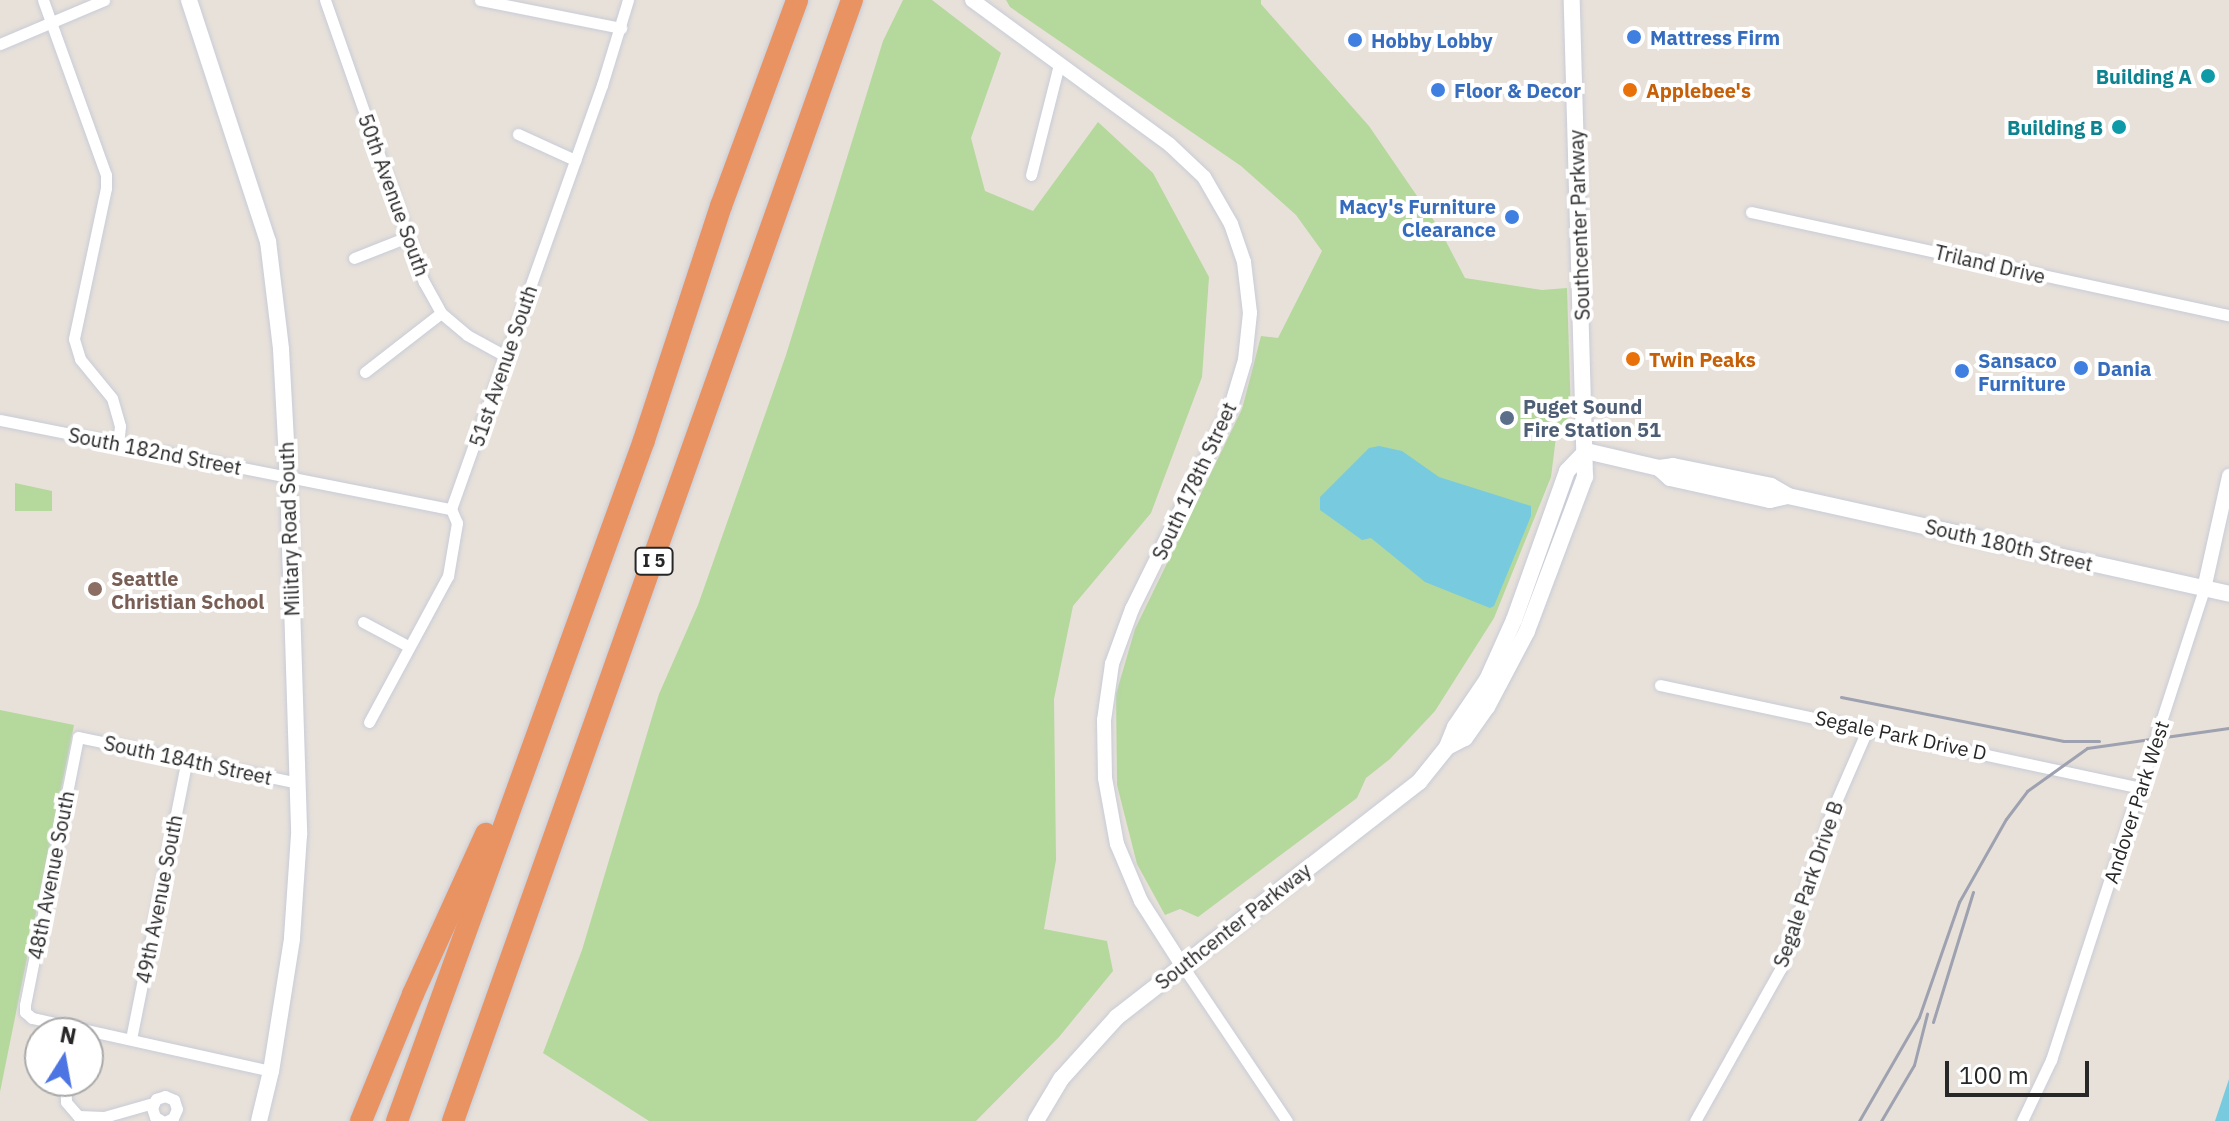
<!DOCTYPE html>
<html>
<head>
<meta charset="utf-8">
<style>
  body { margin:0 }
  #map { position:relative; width:2229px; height:1121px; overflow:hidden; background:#e8e1da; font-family:"IBM Plex Sans",sans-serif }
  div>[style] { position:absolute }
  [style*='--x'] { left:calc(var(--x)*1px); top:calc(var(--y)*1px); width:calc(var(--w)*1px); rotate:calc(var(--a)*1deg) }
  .green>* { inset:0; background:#b5d89c }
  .water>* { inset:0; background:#78cbde }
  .roads { filter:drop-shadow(0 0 2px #c8ccd7) drop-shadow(0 0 2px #c8ccd7) }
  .minor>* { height:11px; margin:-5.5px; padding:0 5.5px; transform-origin:5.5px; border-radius:5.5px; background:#fff }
  .tertiary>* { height:14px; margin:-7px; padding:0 7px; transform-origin:7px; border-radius:7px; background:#fff }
  .secondary>* { height:16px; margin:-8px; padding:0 8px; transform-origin:8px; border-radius:8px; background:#fff }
  .motorway>* { height:22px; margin:-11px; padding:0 11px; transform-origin:11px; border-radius:11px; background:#e99363 }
  .rail>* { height:3px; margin:-1.5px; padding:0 1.5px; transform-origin:1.5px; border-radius:1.5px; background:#9ea1af }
  .dots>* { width:22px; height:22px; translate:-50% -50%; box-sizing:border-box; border:4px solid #fff; border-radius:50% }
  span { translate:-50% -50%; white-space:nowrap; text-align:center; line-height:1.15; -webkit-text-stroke:8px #fff; paint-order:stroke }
  .shield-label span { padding:2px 6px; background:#fff; border:2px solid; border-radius:6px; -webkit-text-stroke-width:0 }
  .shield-label { font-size:18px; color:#272727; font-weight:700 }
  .shop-label { font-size:20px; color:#366cbe; font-weight:700 }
  .left { translate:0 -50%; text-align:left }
  .right { translate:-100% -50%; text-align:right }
  .culture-label { font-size:20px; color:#0d838f; font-weight:700 }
  .food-label { font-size:20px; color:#c56008; font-weight:700 }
  .street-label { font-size:20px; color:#272727 }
  .service-label { font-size:20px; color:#4e5e75; font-weight:700 }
  .education-label { font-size:20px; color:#785e54; font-weight:700 }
  .north { position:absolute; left:24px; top:1017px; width:80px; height:80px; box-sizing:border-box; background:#fff; border:2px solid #a9a9a9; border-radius:50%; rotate:11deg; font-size:22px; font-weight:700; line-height:32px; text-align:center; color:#272727 }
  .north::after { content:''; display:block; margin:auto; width:28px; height:36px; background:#4c74e2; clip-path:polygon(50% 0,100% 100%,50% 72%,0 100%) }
  .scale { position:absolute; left:1945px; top:1061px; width:144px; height:36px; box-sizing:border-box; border:4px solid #272727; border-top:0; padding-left:10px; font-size:24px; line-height:28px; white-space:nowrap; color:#272727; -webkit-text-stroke:6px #fff; paint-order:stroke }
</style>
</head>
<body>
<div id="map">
  <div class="green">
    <div style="clip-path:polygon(903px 0,932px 0,1001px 53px,971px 138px,985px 191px,1033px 211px,1098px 122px,1153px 173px,1209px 277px,1202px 377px,1151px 513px,1073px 606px,1054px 699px,1056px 860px,1044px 929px,1107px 941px,1113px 971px,1059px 1037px,976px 1121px,649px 1121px,543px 1053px,582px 950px,659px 694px,698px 605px,786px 355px,883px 41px)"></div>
    <div style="clip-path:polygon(1006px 0,1261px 0,1261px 4px,1369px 126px,1439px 228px,1465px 278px,1542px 290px,1567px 288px,1571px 415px,1557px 429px,1551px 477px,1494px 618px,1435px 711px,1390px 759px,1366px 778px,1357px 798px,1198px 917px,1180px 909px,1165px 915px,1137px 864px,1117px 785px,1116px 694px,1135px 629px,1242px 409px,1261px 336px,1278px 338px,1322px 251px,1296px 215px,1241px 166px,1010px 7px)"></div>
    <div style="clip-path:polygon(15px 483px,52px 491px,52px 511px,15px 511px)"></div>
    <div style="clip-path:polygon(0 710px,74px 725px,0 1092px)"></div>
  </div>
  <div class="water">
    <div style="clip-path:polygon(1379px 446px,1402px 451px,1439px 477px,1531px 506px,1531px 516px,1494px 606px,1490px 608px,1425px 582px,1371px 538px,1362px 540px,1320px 510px,1320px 497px,1369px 448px)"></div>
    <div style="clip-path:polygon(2229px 1079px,2229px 1121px,2215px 1121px)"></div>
  </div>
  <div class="roads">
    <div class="minor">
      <div style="--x:43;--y:0;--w:186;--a:70.2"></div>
      <div style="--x:106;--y:175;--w:13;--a:90"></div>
      <div style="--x:106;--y:188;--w:154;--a:102"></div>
      <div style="--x:74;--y:339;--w:21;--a:73"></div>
      <div style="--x:80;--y:359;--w:50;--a:50.6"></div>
      <div style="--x:112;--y:398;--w:29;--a:74"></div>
      <div style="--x:120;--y:426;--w:19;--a:96"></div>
      <div style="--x:325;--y:0;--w:299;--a:70.7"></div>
      <div style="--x:424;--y:282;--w:35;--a:61"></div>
      <div style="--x:441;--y:313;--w:34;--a:40"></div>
      <div style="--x:467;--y:335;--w:46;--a:28.8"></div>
      <div style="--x:480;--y:0;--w:144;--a:11.2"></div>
      <div style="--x:0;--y:44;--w:113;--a:-22.9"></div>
      <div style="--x:518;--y:134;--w:63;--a:24.5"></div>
      <div style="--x:1031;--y:175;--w:114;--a:-75.8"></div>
      <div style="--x:1751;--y:212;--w:489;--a:12.2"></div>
      <div style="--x:354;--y:258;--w:57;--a:-21.6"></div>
      <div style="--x:365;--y:372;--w:96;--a:-37.8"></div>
      <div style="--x:0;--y:420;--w:460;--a:11.2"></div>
      <div style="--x:363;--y:622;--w:51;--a:28.1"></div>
      <div style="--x:1660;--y:685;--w:493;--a:12.1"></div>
      <div style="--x:369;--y:722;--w:166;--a:-61.6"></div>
      <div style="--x:448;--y:576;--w:54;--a:-80.4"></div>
      <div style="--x:457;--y:523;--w:15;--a:-113"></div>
      <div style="--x:451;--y:509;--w:450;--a:-70.4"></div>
      <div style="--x:602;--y:85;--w:89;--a:-73"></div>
      <div style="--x:1182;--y:965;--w:188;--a:56.1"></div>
      <div style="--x:131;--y:1039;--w:285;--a:-78.7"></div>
      <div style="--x:271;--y:1071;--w:245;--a:-167.5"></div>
      <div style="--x:32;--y:1018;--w:9;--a:-139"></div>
      <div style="--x:25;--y:1012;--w:7;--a:-90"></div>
      <div style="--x:25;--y:1005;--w:273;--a:-78.8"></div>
      <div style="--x:78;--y:737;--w:225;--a:11.8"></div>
      <div style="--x:65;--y:1081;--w:21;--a:87"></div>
      <div style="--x:66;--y:1102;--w:18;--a:49"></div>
      <div style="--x:78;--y:1116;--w:26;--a:2"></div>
      <div style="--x:104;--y:1117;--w:51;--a:-15.9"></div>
      <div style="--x:162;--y:1121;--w:8;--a:-150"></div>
      <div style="--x:155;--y:1117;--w:9;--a:-108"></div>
      <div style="--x:152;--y:1108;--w:10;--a:-66"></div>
      <div style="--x:156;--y:1099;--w:9;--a:-18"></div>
      <div style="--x:165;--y:1096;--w:10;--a:24"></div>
      <div style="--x:174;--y:1100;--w:9;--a:72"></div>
      <div style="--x:177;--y:1109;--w:10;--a:114"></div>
      <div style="--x:173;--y:1118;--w:7;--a:153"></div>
      <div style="--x:1695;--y:1121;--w:176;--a:-60.7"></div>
      <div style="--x:1781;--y:968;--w:163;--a:-72.1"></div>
      <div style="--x:1831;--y:813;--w:93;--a:-66.5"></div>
      <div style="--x:2022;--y:1121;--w:68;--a:-64.6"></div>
      <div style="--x:2051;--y:1060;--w:495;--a:-72"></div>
    </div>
    <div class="tertiary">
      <div style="--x:972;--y:0;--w:245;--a:36.2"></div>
      <div style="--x:1170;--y:145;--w:47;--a:43.3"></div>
      <div style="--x:1204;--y:177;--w:54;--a:60.1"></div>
      <div style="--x:1231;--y:224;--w:40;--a:71.1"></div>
      <div style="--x:1244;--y:262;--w:51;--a:83.3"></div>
      <div style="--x:1250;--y:313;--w:47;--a:96.1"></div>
      <div style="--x:1245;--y:360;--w:52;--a:106.7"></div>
      <div style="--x:1230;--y:410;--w:222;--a:116.2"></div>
      <div style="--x:1132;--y:609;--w:59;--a:110"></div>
      <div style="--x:1112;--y:664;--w:57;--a:98.1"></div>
      <div style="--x:1104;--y:720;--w:58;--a:89"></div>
      <div style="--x:1105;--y:778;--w:67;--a:79.7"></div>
      <div style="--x:1117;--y:844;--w:62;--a:67.2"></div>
      <div style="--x:1141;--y:901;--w:76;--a:57.4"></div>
      <div style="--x:2204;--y:589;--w:116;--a:-77.5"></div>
    </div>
    <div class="secondary">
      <div style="--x:189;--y:0;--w:254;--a:71.9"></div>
      <div style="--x:268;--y:241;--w:109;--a:83.1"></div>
      <div style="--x:281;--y:349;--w:128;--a:86.9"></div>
      <div style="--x:288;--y:477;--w:358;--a:88.2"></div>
      <div style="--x:299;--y:835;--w:104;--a:93.9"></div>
      <div style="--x:292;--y:939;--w:134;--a:99"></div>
      <div style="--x:271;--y:1071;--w:51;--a:103.5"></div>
      <div style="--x:1586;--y:451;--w:75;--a:13.1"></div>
      <div style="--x:1659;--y:468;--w:14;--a:-8"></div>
      <div style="--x:1673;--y:466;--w:100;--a:11.5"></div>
      <div style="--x:1771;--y:486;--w:20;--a:30"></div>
      <div style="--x:1788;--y:496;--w:452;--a:12.5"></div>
      <div style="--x:1659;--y:468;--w:15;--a:42"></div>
      <div style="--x:1670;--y:478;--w:102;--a:12.4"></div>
      <div style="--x:1770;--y:500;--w:18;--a:-13"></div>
      <div style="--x:1447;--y:747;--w:20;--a:-27"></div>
      <div style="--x:1465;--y:738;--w:38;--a:-55"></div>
      <div style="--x:1487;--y:707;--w:86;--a:-62.2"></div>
      <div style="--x:1527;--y:631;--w:165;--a:-69.4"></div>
      <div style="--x:1585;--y:477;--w:477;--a:-91.6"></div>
      <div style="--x:1036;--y:1121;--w:49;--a:-59.2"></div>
      <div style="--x:1061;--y:1079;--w:84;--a:-47.9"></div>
      <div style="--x:1117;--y:1017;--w:383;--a:-37.9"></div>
      <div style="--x:1419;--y:782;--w:45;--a:-51.3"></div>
      <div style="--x:1447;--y:747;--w:22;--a:-68"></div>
      <div style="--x:1455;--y:727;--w:57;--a:-55.8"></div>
      <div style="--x:1487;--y:680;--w:66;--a:-65.8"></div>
      <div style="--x:1514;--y:620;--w:158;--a:-70.4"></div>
      <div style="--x:1567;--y:471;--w:28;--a:-46"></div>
    </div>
    <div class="motorway">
      <div style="--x:361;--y:1121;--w:137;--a:-67.7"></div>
      <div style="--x:413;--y:994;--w:176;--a:-65.5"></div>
      <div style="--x:397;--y:1121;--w:724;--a:-70.06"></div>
      <div style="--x:644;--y:440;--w:246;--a:-71.8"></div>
      <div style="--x:721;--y:206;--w:220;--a:-69.7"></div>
      <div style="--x:453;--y:1121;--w:1190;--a:-70.41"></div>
    </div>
  </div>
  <div class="rail">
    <div style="--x:1841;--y:697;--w:227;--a:11.2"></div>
    <div style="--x:2064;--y:741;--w:35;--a:0"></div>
    <div style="--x:1933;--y:1022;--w:136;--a:-72.9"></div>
    <div style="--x:1859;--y:1121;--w:120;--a:-60"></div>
    <div style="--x:1919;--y:1017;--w:122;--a:-70.8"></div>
    <div style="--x:1959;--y:902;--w:95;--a:-60.5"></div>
    <div style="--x:2006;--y:819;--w:35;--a:-53"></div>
    <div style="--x:2027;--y:791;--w:74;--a:-35.6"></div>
    <div style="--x:2087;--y:748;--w:143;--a:-8"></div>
    <div style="--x:1881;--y:1121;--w:65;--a:-59.5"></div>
    <div style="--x:1914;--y:1065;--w:53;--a:-75.7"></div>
  </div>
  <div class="dots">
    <div style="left:1634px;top:37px;background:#3f7fe0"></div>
    <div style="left:1355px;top:40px;background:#3f7fe0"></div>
    <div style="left:2208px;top:76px;background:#0f9aa8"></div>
    <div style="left:1438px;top:90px;background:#3f7fe0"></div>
    <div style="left:1630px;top:90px;background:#e8710a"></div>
    <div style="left:2119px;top:127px;background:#0f9aa8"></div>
    <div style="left:1512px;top:217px;background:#3f7fe0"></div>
    <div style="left:1633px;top:359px;background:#e8710a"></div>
    <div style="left:2081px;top:368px;background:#3f7fe0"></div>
    <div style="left:1962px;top:371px;background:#3f7fe0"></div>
    <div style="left:1507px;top:418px;background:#5c6f8a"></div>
    <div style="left:95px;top:589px;background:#8d6e63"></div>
  </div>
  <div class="shield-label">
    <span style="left:654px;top:561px">I 5</span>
  </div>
  <div class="shop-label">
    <span class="left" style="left:1650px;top:37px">Mattress Firm</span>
    <span class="left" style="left:1371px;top:40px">Hobby Lobby</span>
    <span class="left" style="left:1454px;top:90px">Floor &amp; Decor</span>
    <span class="right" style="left:1496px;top:218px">Macy's Furniture<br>Clearance</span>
    <span class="left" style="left:1978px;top:372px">Sansaco<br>Furniture</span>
    <span class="left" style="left:2097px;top:368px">Dania</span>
  </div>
  <div class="culture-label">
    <span class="right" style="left:2192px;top:76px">Building A</span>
    <span class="right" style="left:2103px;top:127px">Building B</span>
  </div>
  <div class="food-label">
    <span class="left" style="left:1646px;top:90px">Applebee's</span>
    <span class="left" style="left:1649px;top:359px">Twin Peaks</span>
  </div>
  <div class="street-label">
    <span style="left:394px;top:195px;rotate:70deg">50th Avenue South</span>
    <span style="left:1579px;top:225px;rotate:-92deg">Southcenter Parkway</span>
    <span style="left:1990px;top:264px;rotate:13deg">Triland Drive</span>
    <span style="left:503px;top:366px;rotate:-71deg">51st Avenue South</span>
    <span style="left:155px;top:451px;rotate:11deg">South 182nd Street</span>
    <span style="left:1194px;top:481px;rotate:-65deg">South 178th Street</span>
    <span style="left:289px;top:529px;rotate:-92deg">Military Road South</span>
    <span style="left:2009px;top:545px;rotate:13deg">South 180th Street</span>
    <span style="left:1901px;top:735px;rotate:12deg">Segale Park Drive D</span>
    <span style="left:188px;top:760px;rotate:12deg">South 184th Street</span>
    <span style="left:2136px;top:802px;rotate:-72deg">Andover Park West</span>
    <span style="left:51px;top:875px;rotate:-79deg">48th Avenue South</span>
    <span style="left:1808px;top:884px;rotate:-71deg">Segale Park Drive B</span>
    <span style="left:159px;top:899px;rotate:-79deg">49th Avenue South</span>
    <span style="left:1233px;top:926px;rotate:-38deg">Southcenter Parkway</span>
  </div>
  <div class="service-label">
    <span class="left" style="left:1523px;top:418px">Puget Sound<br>Fire Station 51</span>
  </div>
  <div class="education-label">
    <span class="left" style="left:111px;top:590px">Seattle<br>Christian School</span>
  </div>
  <div class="north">N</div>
  <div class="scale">100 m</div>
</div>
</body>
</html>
